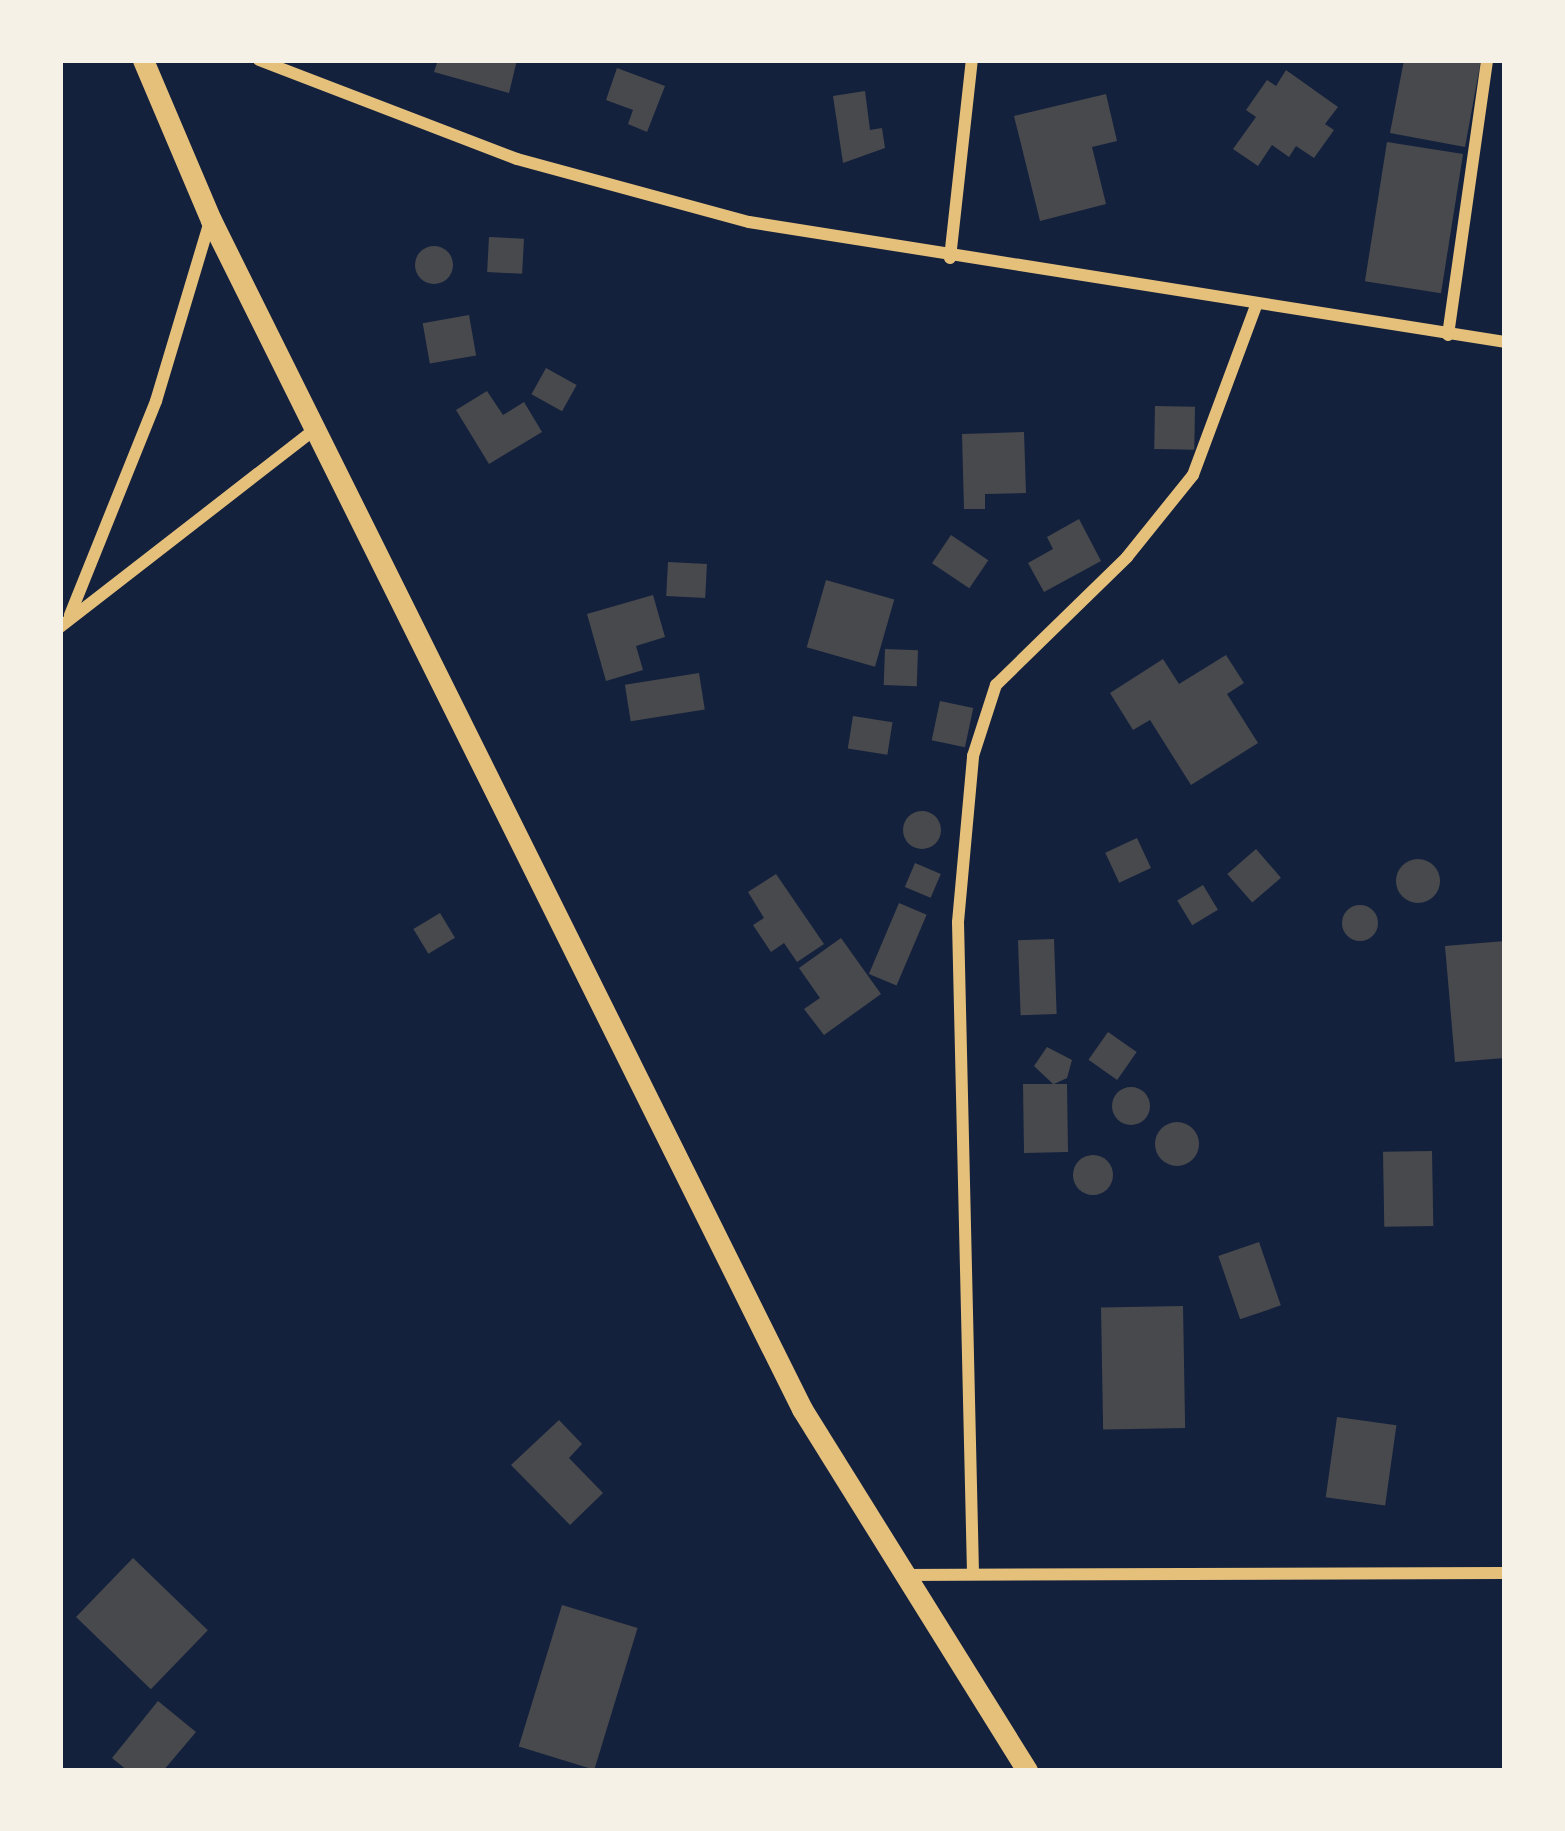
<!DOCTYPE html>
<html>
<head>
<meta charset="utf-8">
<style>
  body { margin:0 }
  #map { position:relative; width:1565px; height:1831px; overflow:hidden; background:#14213d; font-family:"Times New Roman",serif }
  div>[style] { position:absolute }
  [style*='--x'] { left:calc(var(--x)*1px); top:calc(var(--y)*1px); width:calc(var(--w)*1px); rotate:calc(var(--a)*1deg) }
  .building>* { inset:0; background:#48494c; transform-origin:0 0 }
  .round { border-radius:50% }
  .minor>* { height:12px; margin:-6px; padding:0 6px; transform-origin:6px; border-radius:6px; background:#e5c07b }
  .tertiary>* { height:21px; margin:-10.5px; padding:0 10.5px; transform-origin:10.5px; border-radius:10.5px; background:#e5c07b }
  span { translate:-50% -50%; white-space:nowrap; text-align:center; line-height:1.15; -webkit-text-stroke:10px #f6f1e7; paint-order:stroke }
  .frame { position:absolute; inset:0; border:63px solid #f6f1e7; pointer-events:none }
</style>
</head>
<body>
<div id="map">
  <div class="building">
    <div style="clip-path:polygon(438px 60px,517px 60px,509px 93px,434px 72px)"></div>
    <div style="clip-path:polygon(1404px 60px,1481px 60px,1465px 147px,1390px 133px)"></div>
    <div style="clip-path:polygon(617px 68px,665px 86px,647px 132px,628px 124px,633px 110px,606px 100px)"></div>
    <div style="clip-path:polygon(1286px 70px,1338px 107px,1325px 124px,1334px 130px,1314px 158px,1296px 146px,1289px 157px,1272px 145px,1258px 166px,1233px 149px,1256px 117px,1246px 110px,1267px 80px,1276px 86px)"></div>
    <div style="clip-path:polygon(865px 91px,870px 130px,882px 128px,885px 148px,843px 163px,833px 96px)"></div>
    <div style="clip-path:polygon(1106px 94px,1117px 141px,1092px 147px,1106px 204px,1040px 221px,1014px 116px)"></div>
    <div style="left:1387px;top:142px;width:77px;height:141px;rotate:9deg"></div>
    <div style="left:489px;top:237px;width:35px;height:35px;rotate:3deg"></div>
    <div class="round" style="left:415px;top:246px;width:38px;height:38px"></div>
    <div style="left:469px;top:315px;width:41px;height:47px;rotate:80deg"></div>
    <div style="left:546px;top:368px;width:35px;height:30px;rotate:29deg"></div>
    <div style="clip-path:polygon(487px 391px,503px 415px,524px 402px,542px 432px,489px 464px,456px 410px)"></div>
    <div style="left:1155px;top:406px;width:40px;height:43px;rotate:1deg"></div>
    <div style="clip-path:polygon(1024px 432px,1026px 493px,985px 494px,985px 509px,964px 509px,962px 434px)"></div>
    <div style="clip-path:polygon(1079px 519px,1101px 561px,1044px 592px,1028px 563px,1053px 549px,1047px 537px)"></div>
    <div style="left:951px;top:535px;width:45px;height:34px;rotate:34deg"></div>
    <div style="left:668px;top:562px;width:39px;height:34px;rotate:3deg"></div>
    <div style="left:826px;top:580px;width:71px;height:70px;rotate:16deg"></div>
    <div style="clip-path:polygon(653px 595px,665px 637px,636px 646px,643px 670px,606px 681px,587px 614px)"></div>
    <div style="left:885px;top:649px;width:33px;height:36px;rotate:2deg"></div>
    <div style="clip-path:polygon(1226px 655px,1244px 683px,1227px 694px,1258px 743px,1191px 785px,1150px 720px,1133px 730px,1110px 693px,1163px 659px,1179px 684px)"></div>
    <div style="left:699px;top:673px;width:37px;height:75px;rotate:81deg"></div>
    <div style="left:940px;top:701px;width:34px;height:40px;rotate:12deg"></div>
    <div style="left:853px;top:716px;width:40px;height:33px;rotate:9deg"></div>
    <div class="round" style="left:903px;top:811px;width:38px;height:38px"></div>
    <div style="left:1137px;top:838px;width:33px;height:35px;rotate:65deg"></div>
    <div style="left:1256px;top:849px;width:38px;height:38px;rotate:49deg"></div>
    <div class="round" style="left:1396px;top:859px;width:44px;height:44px"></div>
    <div style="left:915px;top:863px;width:28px;height:26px;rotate:23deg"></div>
    <div style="clip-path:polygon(776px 874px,824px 944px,797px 962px,784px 943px,771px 952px,753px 925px,764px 918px,748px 892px)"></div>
    <div style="left:1203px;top:885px;width:29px;height:30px;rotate:59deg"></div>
    <div style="left:899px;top:903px;width:30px;height:77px;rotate:23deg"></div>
    <div class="round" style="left:1342px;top:905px;width:36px;height:36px"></div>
    <div style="left:440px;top:913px;width:29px;height:31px;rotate:59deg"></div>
    <div style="clip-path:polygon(841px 938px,881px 994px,824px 1035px,804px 1009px,820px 998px,799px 968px)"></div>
    <div style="left:1054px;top:939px;width:75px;height:36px;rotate:88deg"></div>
    <div style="clip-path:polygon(1505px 941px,1505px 1058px,1455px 1062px,1445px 946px)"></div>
    <div style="left:1108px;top:1032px;width:35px;height:34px;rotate:35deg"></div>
    <div style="clip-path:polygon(1047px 1047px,1072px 1060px,1067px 1078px,1054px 1084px,1067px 1084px,1068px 1152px,1024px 1153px,1023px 1084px,1053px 1084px,1034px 1066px)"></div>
    <div class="round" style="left:1112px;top:1087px;width:38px;height:38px"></div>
    <div class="round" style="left:1155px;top:1122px;width:44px;height:44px"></div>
    <div style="left:1432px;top:1151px;width:75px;height:49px;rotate:89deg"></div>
    <div class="round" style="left:1073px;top:1155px;width:40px;height:40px"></div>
    <div style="left:1259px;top:1242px;width:67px;height:43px;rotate:71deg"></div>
    <div style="left:1183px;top:1306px;width:122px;height:82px;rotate:89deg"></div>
    <div style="left:1337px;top:1417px;width:60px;height:81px;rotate:8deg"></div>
    <div style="clip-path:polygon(559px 1420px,582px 1444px,569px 1458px,603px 1493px,570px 1525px,511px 1465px)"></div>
    <div style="left:133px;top:1558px;width:104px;height:82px;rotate:44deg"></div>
    <div style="left:562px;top:1605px;width:79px;height:148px;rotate:17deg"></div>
    <div style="clip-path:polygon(158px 1701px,196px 1732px,163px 1771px,128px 1771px,112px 1758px)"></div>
  </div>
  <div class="minor">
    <div style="--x:259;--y:60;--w:276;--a:21"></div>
    <div style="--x:517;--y:159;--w:240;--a:15.2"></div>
    <div style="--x:749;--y:222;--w:765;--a:9.02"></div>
    <div style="--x:950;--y:258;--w:199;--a:-83.7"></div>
    <div style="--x:1448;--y:335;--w:278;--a:-81.9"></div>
    <div style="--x:70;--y:615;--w:231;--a:-68.1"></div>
    <div style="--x:156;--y:401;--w:188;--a:-73.3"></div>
    <div style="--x:60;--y:627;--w:323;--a:-37.8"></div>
    <div style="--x:973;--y:1573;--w:651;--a:-91.32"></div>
    <div style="--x:958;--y:922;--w:167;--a:-84.8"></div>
    <div style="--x:973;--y:756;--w:75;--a:-72.1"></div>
    <div style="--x:996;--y:685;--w:183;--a:-44.3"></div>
    <div style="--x:1127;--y:557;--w:105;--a:-51.2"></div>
    <div style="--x:1193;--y:475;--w:180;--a:-69.6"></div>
    <div style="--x:901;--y:1575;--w:604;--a:-0.19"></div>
  </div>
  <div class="tertiary">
    <div style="--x:143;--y:60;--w:174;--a:67"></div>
    <div style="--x:211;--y:220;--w:1328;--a:63.57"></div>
    <div style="--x:802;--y:1409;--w:426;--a:58.1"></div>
  </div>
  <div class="frame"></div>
</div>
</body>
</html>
